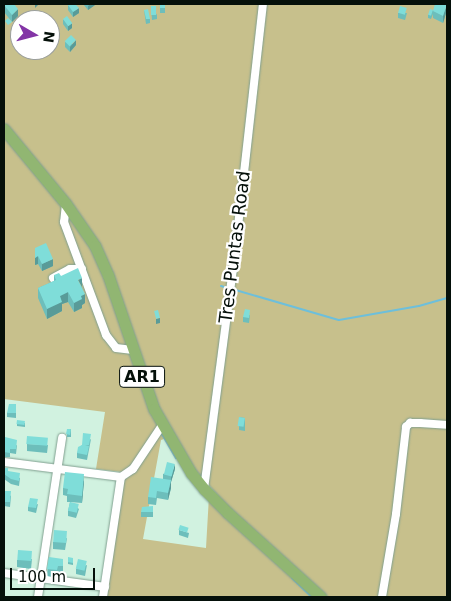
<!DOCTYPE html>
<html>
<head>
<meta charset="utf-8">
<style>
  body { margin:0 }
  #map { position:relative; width:451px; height:601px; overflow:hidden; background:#d1f2e0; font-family:"DejaVu Sans",sans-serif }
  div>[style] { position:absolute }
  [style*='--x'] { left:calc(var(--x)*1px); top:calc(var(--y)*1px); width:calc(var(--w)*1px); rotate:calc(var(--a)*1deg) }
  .green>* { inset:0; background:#c7c08c }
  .stream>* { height:2px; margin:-1px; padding:0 1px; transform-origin:1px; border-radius:1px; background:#6dbfdb }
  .roads { filter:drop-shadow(0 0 1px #809f8f) drop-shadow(0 0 1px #809f8f) }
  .minor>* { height:8px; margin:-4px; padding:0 4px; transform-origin:4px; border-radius:4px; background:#fff }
  .highway>* { height:11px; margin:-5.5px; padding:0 5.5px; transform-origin:5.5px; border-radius:5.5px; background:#91b672 }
  .wall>* { inset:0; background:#6dbebb; transform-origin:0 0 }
  .shaded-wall>* { inset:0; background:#599b98 }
  .building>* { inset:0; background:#7fddd9; transform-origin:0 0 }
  span { translate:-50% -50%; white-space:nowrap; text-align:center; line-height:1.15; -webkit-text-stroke:4.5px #fff; paint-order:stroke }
  .shield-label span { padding:1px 4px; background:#fff; border:1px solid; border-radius:4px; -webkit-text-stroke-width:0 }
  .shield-label { font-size:16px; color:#05100a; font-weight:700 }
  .street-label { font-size:18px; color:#05100a }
  .frame { position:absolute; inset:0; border:5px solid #05100a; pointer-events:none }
  .north { position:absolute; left:10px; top:10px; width:50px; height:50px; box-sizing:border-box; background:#fff; border:1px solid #9b9f9d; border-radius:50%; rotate:98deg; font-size:14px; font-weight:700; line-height:20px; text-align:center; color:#05100a }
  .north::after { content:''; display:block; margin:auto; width:18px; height:22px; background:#8335a6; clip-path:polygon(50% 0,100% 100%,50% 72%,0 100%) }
  .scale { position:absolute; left:10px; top:568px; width:85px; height:22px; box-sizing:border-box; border:2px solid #05100a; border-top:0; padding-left:6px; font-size:15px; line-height:18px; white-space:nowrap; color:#05100a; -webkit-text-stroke:4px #fff; paint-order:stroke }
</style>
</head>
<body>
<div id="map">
  <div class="green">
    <div style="clip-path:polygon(evenodd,4px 4px,447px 4px,447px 597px,327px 597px,233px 512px,167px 438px,161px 440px,143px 539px,206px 548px,209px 496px,318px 597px,105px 597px,122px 472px,96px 469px,105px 412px,4px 399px,4px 4px,20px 20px,50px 20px,50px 50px,20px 50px,20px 20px)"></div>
  </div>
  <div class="stream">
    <div style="--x:221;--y:286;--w:7;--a:16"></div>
    <div style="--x:232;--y:289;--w:111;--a:16.2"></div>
    <div style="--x:339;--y:320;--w:81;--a:-9.9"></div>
    <div style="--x:419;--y:306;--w:29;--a:-16"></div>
    <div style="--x:162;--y:434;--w:28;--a:60"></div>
    <div style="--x:292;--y:578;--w:28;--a:44"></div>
  </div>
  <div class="roads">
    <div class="minor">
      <div style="--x:66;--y:204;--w:18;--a:96"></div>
      <div style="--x:64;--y:222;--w:121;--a:69.6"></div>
      <div style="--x:106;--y:335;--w:16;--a:52"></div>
      <div style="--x:116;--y:348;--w:17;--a:7"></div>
      <div style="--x:53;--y:278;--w:19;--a:-28"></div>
      <div style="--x:70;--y:269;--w:12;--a:0"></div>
      <div style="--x:4;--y:462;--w:118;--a:7.3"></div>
      <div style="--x:121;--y:477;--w:14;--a:-34"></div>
      <div style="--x:133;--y:469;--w:54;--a:-56.3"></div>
      <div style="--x:204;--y:489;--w:229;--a:-82.5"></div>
      <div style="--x:234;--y:262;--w:260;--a:-83.6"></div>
      <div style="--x:4;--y:573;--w:102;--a:7.9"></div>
      <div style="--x:38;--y:597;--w:161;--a:-81.4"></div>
      <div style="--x:103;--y:597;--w:121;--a:-81.5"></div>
      <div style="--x:382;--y:597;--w:84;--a:-80.4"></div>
      <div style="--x:396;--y:514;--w:88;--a:-83.4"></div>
      <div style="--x:406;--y:427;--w:6;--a:-45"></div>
      <div style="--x:410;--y:423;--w:10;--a:0"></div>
      <div style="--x:420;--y:423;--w:27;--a:4"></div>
    </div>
    <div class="highway">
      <div style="--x:4;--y:129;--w:97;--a:50.4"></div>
      <div style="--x:66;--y:204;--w:51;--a:55.4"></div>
      <div style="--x:95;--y:246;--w:32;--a:66"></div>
      <div style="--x:108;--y:275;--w:142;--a:71.1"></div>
      <div style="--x:154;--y:409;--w:74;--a:60"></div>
      <div style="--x:191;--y:473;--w:21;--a:51"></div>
      <div style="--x:204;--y:489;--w:34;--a:45"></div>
      <div style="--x:228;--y:513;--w:125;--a:42.1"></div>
    </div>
  </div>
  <div class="wall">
    <div style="clip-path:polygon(4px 4px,18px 16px,12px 22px,4px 12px)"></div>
    <div style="clip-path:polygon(83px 4px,95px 4px,95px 5px,88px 10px)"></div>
    <div style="clip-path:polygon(160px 4px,165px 8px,165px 13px,160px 13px)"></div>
    <div style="clip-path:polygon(68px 5px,79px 13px,73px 17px,68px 10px)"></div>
    <div style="clip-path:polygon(151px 6px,157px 15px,157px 19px,152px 20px)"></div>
    <div style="clip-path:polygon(144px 10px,150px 19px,150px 23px,146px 24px)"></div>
    <div style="clip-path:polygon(433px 10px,447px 10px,443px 23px,433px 18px,433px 14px,431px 19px,428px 18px,428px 15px)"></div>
    <div style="clip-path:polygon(398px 13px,407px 13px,405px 20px,398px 18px)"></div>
    <div style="clip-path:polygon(63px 19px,72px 28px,68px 31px,63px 24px)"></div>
    <div style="clip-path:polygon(20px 30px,20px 46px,13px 37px,13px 33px)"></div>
    <div style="clip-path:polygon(65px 42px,76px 45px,70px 52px,65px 47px)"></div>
    <div style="clip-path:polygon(35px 248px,53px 266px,42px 271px,38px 264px,35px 265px)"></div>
    <div style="clip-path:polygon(54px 275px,61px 276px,82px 287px,85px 303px,82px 305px,82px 308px,74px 312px,68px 302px,62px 304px,62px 311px,47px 319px,38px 298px,38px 288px,54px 281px)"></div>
    <div style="clip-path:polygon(250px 315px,249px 323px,243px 322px,243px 317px)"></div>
    <div style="clip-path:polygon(16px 404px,16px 418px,7px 417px,7px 413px)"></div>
    <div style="clip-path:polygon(239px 417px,245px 418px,245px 431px,239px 430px)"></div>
    <div style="clip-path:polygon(25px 423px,25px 427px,17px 426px,17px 424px)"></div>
    <div style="left:67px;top:429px;width:4px;height:8px"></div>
    <div style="clip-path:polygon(91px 439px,87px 460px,77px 458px,77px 453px,82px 445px)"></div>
    <div style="clip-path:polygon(27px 444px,48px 445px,47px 453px,27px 451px)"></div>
    <div style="clip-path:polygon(17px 445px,16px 454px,10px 453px,10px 457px,4px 457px,4px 451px)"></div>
    <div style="clip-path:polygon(175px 469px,171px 482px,171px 488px,168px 500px,157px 498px,156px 505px,148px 504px,148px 497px,163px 479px,163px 474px)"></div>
    <div style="clip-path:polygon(4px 473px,20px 478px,19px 486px,11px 484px,4px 479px)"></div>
    <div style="clip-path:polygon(84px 481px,82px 503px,70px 502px,79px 509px,76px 518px,68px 516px,68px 511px,70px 502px,67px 502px,67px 496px,63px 495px,63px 488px)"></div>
    <div style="clip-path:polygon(4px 491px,11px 496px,10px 507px,4px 506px)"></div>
    <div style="clip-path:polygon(38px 504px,36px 513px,28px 511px,28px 507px)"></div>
    <div style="clip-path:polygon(153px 511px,153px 517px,141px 517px,141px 512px)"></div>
    <div style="clip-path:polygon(179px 530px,189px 533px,188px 538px,179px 535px)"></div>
    <div style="clip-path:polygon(67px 538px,65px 550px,53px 549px,53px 542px)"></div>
    <div style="clip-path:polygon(49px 557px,63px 566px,63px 573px,58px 573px,57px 578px,47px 576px)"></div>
    <div style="clip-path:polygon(32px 559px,31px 569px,17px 567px,17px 560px)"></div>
    <div style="clip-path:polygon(73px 560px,73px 565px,68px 564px,68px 562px)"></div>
    <div style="clip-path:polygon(87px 565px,85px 576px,76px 574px,76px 569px)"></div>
  </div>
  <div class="shaded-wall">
    <div style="clip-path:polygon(35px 4px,39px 4px,35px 8px)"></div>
    <div style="clip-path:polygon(91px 4px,95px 4px,95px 5px,88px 10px,88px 6px)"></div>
    <div style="clip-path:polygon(447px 4px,447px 10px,443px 23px,443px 16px)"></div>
    <div style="clip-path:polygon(79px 8px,79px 13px,73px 17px,73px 12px)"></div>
    <div style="clip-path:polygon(18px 9px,18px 16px,12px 22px,12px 15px)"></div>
    <div style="clip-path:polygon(72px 23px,72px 28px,68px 31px,68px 26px)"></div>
    <div style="clip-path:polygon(53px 36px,53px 41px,50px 46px,50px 41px)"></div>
    <div style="clip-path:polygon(76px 40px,76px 45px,70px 52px,70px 47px)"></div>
    <div style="clip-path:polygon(38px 256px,38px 264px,35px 265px,35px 258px)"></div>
    <div style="clip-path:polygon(53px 259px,53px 266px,42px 271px,42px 264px)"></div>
    <div style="clip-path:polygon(82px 278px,82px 287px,78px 280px)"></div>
    <div style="clip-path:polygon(68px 292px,68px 302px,62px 304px,62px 311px,47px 319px,47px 309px,60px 296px)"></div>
    <div style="clip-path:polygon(85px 294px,85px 303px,82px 305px,82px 308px,74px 312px,74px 303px,81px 296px)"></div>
    <div style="clip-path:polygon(160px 318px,160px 323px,156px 324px,156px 319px)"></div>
    <div style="clip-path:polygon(175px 464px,175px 469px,171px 482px,171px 477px)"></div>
    <div style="clip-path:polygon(84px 474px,84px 481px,82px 503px,82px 496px)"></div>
    <div style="clip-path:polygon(171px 480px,171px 488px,168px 500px,168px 493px)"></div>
  </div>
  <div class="building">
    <div style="clip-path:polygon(4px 4px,14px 4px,18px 9px,12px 15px,4px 5px)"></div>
    <div style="clip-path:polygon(70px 4px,75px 4px,79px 8px,73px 12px,68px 5px)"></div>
    <div style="left:160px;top:4px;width:5px;height:4px"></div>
    <div style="clip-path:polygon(435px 4px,447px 4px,443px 16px,433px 11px)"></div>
    <div style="left:151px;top:6px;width:5px;height:9px"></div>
    <div style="left:400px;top:6px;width:7px;height:7px;rotate:16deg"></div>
    <div style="clip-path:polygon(148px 9px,150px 19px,146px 19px,144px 10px)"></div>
    <div style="left:430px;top:9px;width:3px;height:6px;rotate:18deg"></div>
    <div style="left:67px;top:16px;width:9px;height:5px;rotate:54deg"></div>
    <div style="clip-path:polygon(8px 18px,12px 22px,8px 25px,5px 21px)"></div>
    <div style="clip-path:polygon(18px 28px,20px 30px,20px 41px,13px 33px)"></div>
    <div style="clip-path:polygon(50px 34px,53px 36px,50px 41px)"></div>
    <div style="left:71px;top:35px;width:7px;height:9px;rotate:45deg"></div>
    <div style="clip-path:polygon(46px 243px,53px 259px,42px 264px,38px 256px,35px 258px,35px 248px)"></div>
    <div style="clip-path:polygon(78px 268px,82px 278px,78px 280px,85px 294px,81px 296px,82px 299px,74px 303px,68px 292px,60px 296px,62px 302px,47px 309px,38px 288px,56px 280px,54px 275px,59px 273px,61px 276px)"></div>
    <div style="clip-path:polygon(245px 309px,250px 310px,249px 318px,243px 317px)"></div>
    <div style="left:158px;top:310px;width:8px;height:4px;rotate:76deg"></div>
    <div style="clip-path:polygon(9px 404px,16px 404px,16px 413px,7px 413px)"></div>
    <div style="left:239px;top:417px;width:6px;height:9px;rotate:9deg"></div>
    <div style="left:17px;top:420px;width:8px;height:4px;rotate:7deg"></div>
    <div style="clip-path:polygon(67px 429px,71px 429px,70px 435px,66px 434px)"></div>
    <div style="clip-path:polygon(83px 433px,91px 434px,89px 445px,85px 445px,89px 446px,87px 455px,77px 453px,78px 447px,82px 445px)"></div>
    <div style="left:27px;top:436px;width:21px;height:8px;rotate:5deg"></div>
    <div style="clip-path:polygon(5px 437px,17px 440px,16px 449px,10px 449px,10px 453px,4px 452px)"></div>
    <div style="left:167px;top:462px;width:8px;height:13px;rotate:14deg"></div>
    <div style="clip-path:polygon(5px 468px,8px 468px,8px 471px,20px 473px,19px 481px,11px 479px,4px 474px)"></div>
    <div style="clip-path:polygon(65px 472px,84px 474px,82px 496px,67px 494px,68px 489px,63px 488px)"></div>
    <div style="clip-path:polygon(151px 477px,171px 480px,168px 493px,157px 491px,156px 498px,148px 497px)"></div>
    <div style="clip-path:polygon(4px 491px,11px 491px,10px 502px,4px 502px)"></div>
    <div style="clip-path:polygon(30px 498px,38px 499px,36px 508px,28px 507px)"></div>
    <div style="left:70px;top:502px;width:9px;height:9px;rotate:13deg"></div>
    <div style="clip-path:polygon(153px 506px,153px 512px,141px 512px,142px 507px)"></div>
    <div style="left:180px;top:525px;width:9px;height:5px;rotate:18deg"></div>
    <div style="left:54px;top:530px;width:13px;height:12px;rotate:4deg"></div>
    <div style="left:18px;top:550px;width:14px;height:10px;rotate:4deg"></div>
    <div style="clip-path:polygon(49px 557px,63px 559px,63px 566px,58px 566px,57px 570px,47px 569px)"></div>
    <div style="clip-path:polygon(68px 557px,73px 558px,73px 563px,68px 562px)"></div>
    <div style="left:78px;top:559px;width:9px;height:10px;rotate:13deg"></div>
  </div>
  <div class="shield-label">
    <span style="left:142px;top:377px">AR1</span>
  </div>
  <div class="street-label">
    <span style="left:235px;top:247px;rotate:-83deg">Tres Puntas Road</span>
  </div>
  <div class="frame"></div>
  <div class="north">N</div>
  <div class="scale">100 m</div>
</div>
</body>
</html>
